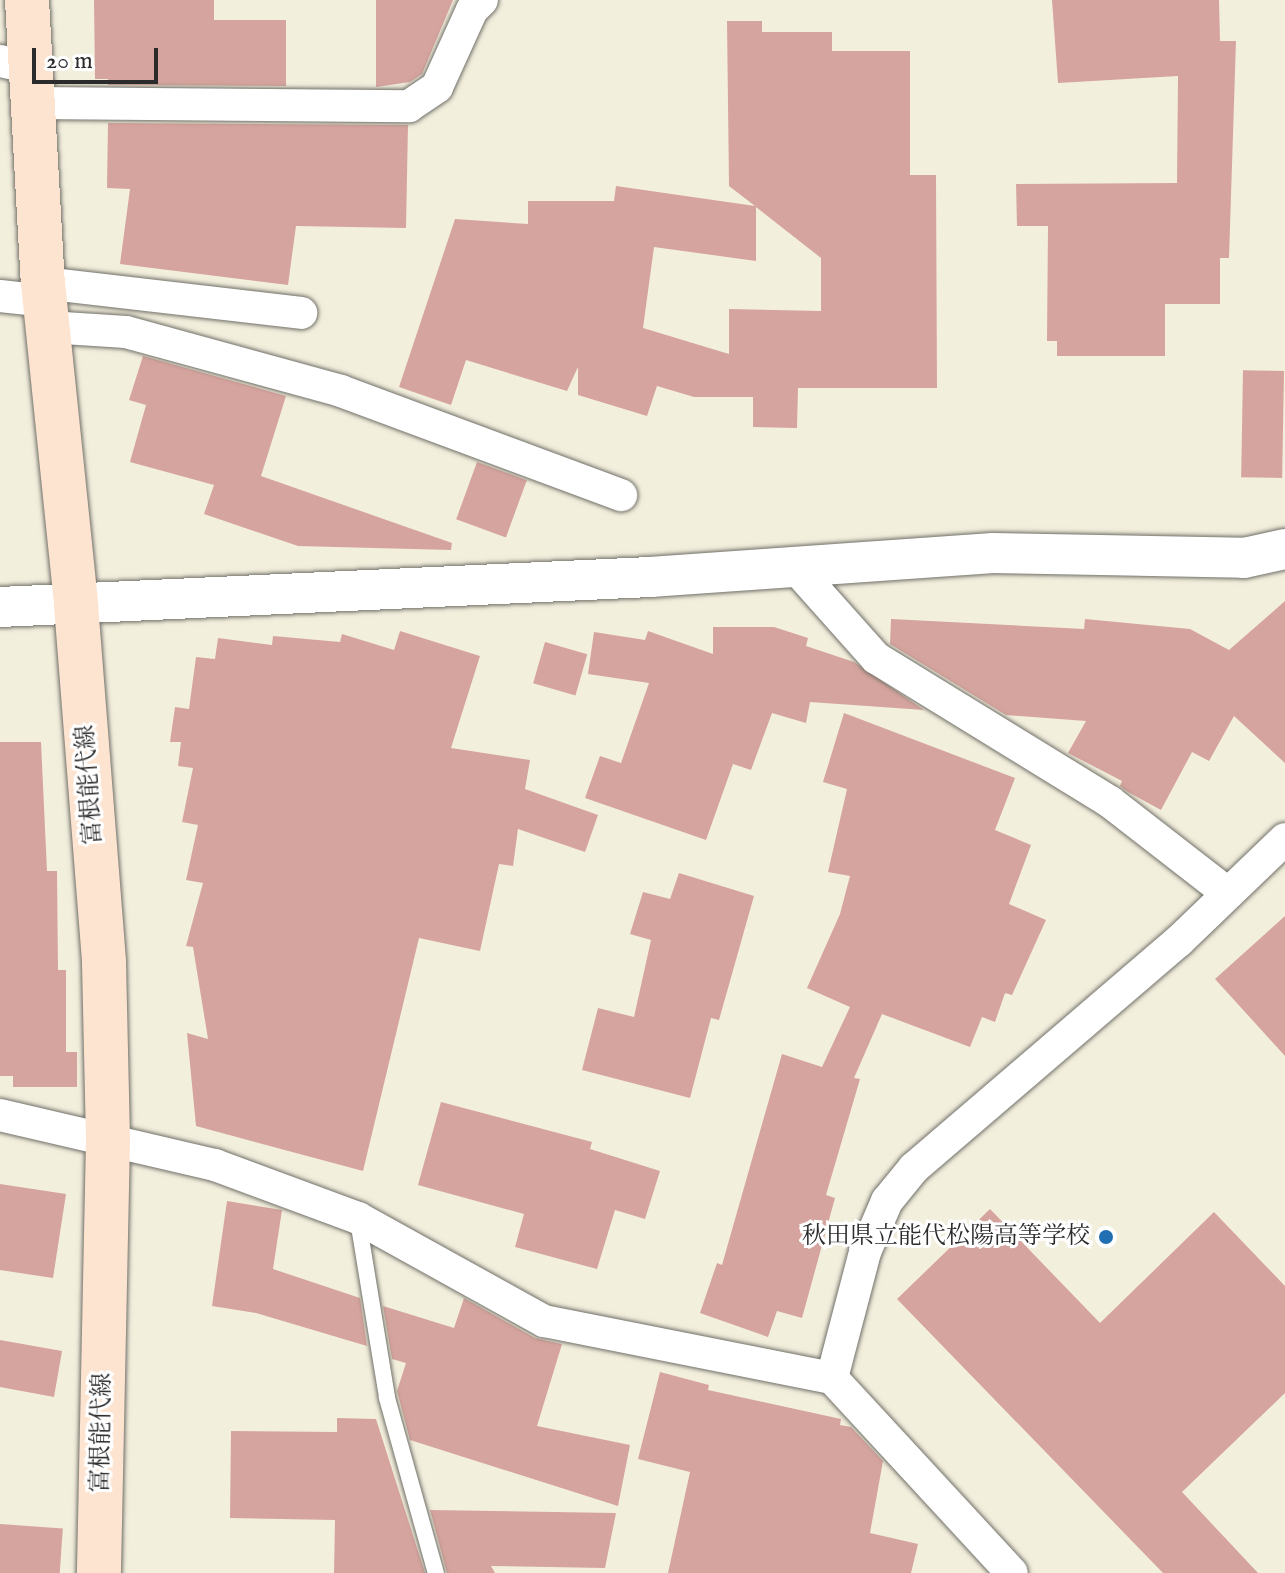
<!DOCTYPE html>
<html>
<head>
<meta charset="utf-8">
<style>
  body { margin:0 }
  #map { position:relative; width:1285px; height:1573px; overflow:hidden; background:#f3efdd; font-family:"IM FELL English","Noto Serif JP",serif }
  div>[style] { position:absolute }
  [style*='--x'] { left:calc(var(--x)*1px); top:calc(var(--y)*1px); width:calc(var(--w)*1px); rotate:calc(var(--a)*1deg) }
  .building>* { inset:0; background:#d6a49e; transform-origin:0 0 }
  .roads { filter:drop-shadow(0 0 2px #717069) drop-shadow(0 0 2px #717069) }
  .service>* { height:16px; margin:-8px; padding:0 8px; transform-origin:8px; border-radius:8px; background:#fff }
  .minor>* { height:32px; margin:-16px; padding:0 16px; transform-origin:16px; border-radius:16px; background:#fff }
  .tertiary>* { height:40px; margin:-20px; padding:0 20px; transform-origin:20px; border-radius:20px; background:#fff }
  .secondary>* { height:44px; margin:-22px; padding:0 22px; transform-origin:22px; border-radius:22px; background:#fde4d1 }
  .dots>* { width:22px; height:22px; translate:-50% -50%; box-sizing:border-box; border:4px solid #fff; border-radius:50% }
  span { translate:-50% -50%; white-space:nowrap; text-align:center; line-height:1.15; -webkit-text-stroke:6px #fff; paint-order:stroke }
  .street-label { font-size:24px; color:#2b2b2b }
  .poi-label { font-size:24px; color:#2b2b2b }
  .right { translate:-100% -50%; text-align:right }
  .scale { position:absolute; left:32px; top:48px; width:126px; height:36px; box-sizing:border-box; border:4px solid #2b2b2b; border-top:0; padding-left:10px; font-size:24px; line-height:28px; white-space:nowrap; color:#2b2b2b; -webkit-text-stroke:6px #fff; paint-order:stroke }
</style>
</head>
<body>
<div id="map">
  <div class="building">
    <div style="clip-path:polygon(94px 0,214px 0,214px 20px,286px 20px,286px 86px,108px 85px,108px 79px,95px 79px)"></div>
    <div style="clip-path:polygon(376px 0,453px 0,422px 74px,410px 82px,376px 87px)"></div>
    <div style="clip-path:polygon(1052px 0,1219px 0,1220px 41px,1236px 41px,1229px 258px,1220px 258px,1220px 304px,1165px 304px,1165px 356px,1057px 356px,1057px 341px,1047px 341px,1048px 226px,1017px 226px,1016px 184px,1177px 183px,1178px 76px,1058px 83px)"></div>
    <div style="clip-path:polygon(evenodd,727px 21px,762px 21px,762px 32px,832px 32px,832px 51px,910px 51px,910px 175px,936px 175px,937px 388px,798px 388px,797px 428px,753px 427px,753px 397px,694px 397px,657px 386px,647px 416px,578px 395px,578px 367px,567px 391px,466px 360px,451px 405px,399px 387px,455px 219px,528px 224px,528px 201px,614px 201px,616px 186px,755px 206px,729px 186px,727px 21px,756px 207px,821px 258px,821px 311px,729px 309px,729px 354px,643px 328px,654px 247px,756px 261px,756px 207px)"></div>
    <div style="clip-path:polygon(108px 123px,408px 125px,406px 228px,296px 226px,288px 285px,120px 264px,130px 189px,107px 188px)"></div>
    <div style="clip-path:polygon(143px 356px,286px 396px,261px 476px,452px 543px,451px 550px,298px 546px,204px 514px,214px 485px,130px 462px,146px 405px,129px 400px)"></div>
    <div style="left:1284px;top:371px;width:107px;height:41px;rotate:91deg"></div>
    <div style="left:477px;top:462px;width:53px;height:61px;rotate:20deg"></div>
    <div style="clip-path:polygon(1285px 601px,1285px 763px,1234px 716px,1209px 761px,1192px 752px,1161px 810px,1128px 792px,1120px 786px,1122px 781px,1068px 753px,1086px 721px,1006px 715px,890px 644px,891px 619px,1084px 629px,1085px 619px,1190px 629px,1229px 650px)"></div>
    <div style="clip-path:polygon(713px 627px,774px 627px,808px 638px,806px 646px,854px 662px,924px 710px,810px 702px,806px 723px,772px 713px,751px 770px,733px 764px,706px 840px,585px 798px,600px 756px,621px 763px,649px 683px,588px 674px,594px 632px,645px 640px,648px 631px,713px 654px)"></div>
    <div style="clip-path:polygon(400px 631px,480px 656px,451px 748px,530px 760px,525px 789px,598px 815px,585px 852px,518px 829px,513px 866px,499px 864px,480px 951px,419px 938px,363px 1171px,196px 1126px,187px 1033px,208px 1039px,193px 947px,186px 946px,203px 883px,186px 880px,198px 825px,182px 822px,193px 768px,178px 766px,181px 742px,170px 742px,175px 707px,189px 709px,196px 657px,215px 659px,218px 638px,272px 645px,273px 636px,340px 642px,342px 634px,394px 650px)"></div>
    <div style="left:545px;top:642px;width:44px;height:43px;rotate:16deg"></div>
    <div style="clip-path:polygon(844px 713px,1015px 778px,995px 830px,1031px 845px,1009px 904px,1046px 920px,1012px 995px,1005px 993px,995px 1022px,982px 1017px,970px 1047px,882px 1014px,854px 1078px,860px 1079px,826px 1195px,835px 1198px,802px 1318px,777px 1311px,768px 1337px,700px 1313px,717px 1263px,722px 1265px,782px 1054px,822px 1067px,850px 1007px,807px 988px,840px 914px,850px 876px,828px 872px,847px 789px,823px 782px)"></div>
    <div style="clip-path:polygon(0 742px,41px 742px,47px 871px,57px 871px,58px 970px,66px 970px,66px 1052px,77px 1052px,77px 1087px,13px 1087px,13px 1076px,0 1076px)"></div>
    <div style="clip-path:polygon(679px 873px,754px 896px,719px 1020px,711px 1018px,690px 1098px,582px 1070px,598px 1008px,634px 1017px,651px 940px,630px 934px,643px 892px,670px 899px)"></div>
    <div style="clip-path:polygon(1285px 916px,1285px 1056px,1215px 979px)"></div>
    <div style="clip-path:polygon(441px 1102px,592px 1142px,590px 1149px,660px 1171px,645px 1219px,615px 1210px,597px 1269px,515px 1247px,524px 1214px,418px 1185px)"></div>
    <div style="clip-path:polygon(0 1184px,66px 1194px,53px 1278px,0 1270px)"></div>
    <div style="clip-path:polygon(227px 1201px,282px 1210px,273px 1269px,360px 1298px,367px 1346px,256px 1313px,212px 1306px)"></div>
    <div style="clip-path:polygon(990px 1209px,1100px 1323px,1214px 1212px,1285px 1286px,1285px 1393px,1182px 1492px,1258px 1573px,1163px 1573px,897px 1299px)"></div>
    <div style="clip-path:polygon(464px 1298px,535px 1338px,562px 1344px,537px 1426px,630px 1445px,618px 1506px,410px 1440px,397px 1391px,406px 1363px,392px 1359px,383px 1306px,454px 1328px)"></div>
    <div style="clip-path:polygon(0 1340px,62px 1351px,54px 1397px,0 1387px)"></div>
    <div style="clip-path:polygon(660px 1372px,709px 1385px,708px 1390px,841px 1419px,840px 1425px,851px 1427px,883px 1461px,870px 1533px,918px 1544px,911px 1573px,668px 1573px,690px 1472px,638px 1459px)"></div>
    <div style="clip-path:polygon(337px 1418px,376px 1419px,425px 1573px,334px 1573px,335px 1520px,230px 1518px,231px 1431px,337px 1432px)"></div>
    <div style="clip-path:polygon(430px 1510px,616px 1513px,605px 1568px,491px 1566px,495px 1573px,447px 1573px)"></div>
    <div style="left:0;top:1524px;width:63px;height:49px;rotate:4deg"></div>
  </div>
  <div class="roads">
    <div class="service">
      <div style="--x:358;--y:1220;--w:180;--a:80.7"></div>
      <div style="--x:387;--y:1398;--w:182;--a:74.4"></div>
    </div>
    <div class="minor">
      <div style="--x:0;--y:61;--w:30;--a:12"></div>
      <div style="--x:34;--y:103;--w:375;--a:0.5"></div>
      <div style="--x:409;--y:106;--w:34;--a:-34"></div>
      <div style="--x:437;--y:87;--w:85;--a:-65.6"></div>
      <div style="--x:472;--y:10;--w:14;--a:-45"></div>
      <div style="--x:43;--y:283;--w:260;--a:6.6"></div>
      <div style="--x:0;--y:296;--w:45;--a:6.3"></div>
      <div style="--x:48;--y:327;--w:78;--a:3.7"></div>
      <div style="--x:126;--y:332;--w:223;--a:15.3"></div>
      <div style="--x:341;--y:391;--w:299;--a:20.4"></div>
      <div style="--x:795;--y:567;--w:122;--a:48.3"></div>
      <div style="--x:876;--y:658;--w:275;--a:31.6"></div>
      <div style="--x:1110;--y:802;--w:147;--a:37.8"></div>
      <div style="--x:0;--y:1115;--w:221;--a:13.1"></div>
      <div style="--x:215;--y:1165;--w:153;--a:20.3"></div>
      <div style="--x:358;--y:1218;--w:213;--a:29"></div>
      <div style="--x:544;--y:1321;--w:294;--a:11.2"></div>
      <div style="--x:832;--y:1378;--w:265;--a:47.3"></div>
      <div style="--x:832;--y:1378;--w:130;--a:-75.3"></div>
      <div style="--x:865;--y:1252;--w:56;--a:-66.7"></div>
      <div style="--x:887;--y:1201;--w:43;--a:-50.7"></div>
      <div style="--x:914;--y:1168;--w:349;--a:-40.6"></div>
      <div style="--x:1179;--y:941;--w:147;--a:-43.9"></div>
    </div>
    <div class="tertiary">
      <div style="--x:0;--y:607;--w:651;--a:-2.64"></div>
      <div style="--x:650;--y:577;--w:344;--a:-4"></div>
      <div style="--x:993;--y:553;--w:251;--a:1.1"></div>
      <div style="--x:1244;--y:558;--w:42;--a:-12.4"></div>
    </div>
    <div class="secondary">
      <div style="--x:27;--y:0;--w:283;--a:86.8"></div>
      <div style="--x:43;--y:283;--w:324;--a:84.1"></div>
      <div style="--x:76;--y:605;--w:359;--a:85.5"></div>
      <div style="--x:104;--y:963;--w:177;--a:88.7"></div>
      <div style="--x:108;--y:1140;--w:433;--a:91.2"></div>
    </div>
  </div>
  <div class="dots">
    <div style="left:1106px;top:1237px;background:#1f6fb2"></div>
  </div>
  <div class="street-label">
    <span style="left:90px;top:785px;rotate:-94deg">富根能代線</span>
    <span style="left:102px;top:1433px;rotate:-89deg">富根能代線</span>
  </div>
  <div class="poi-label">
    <span class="right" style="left:1090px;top:1237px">秋田県立能代松陽高等学校</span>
  </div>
  <div class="scale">20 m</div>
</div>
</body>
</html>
